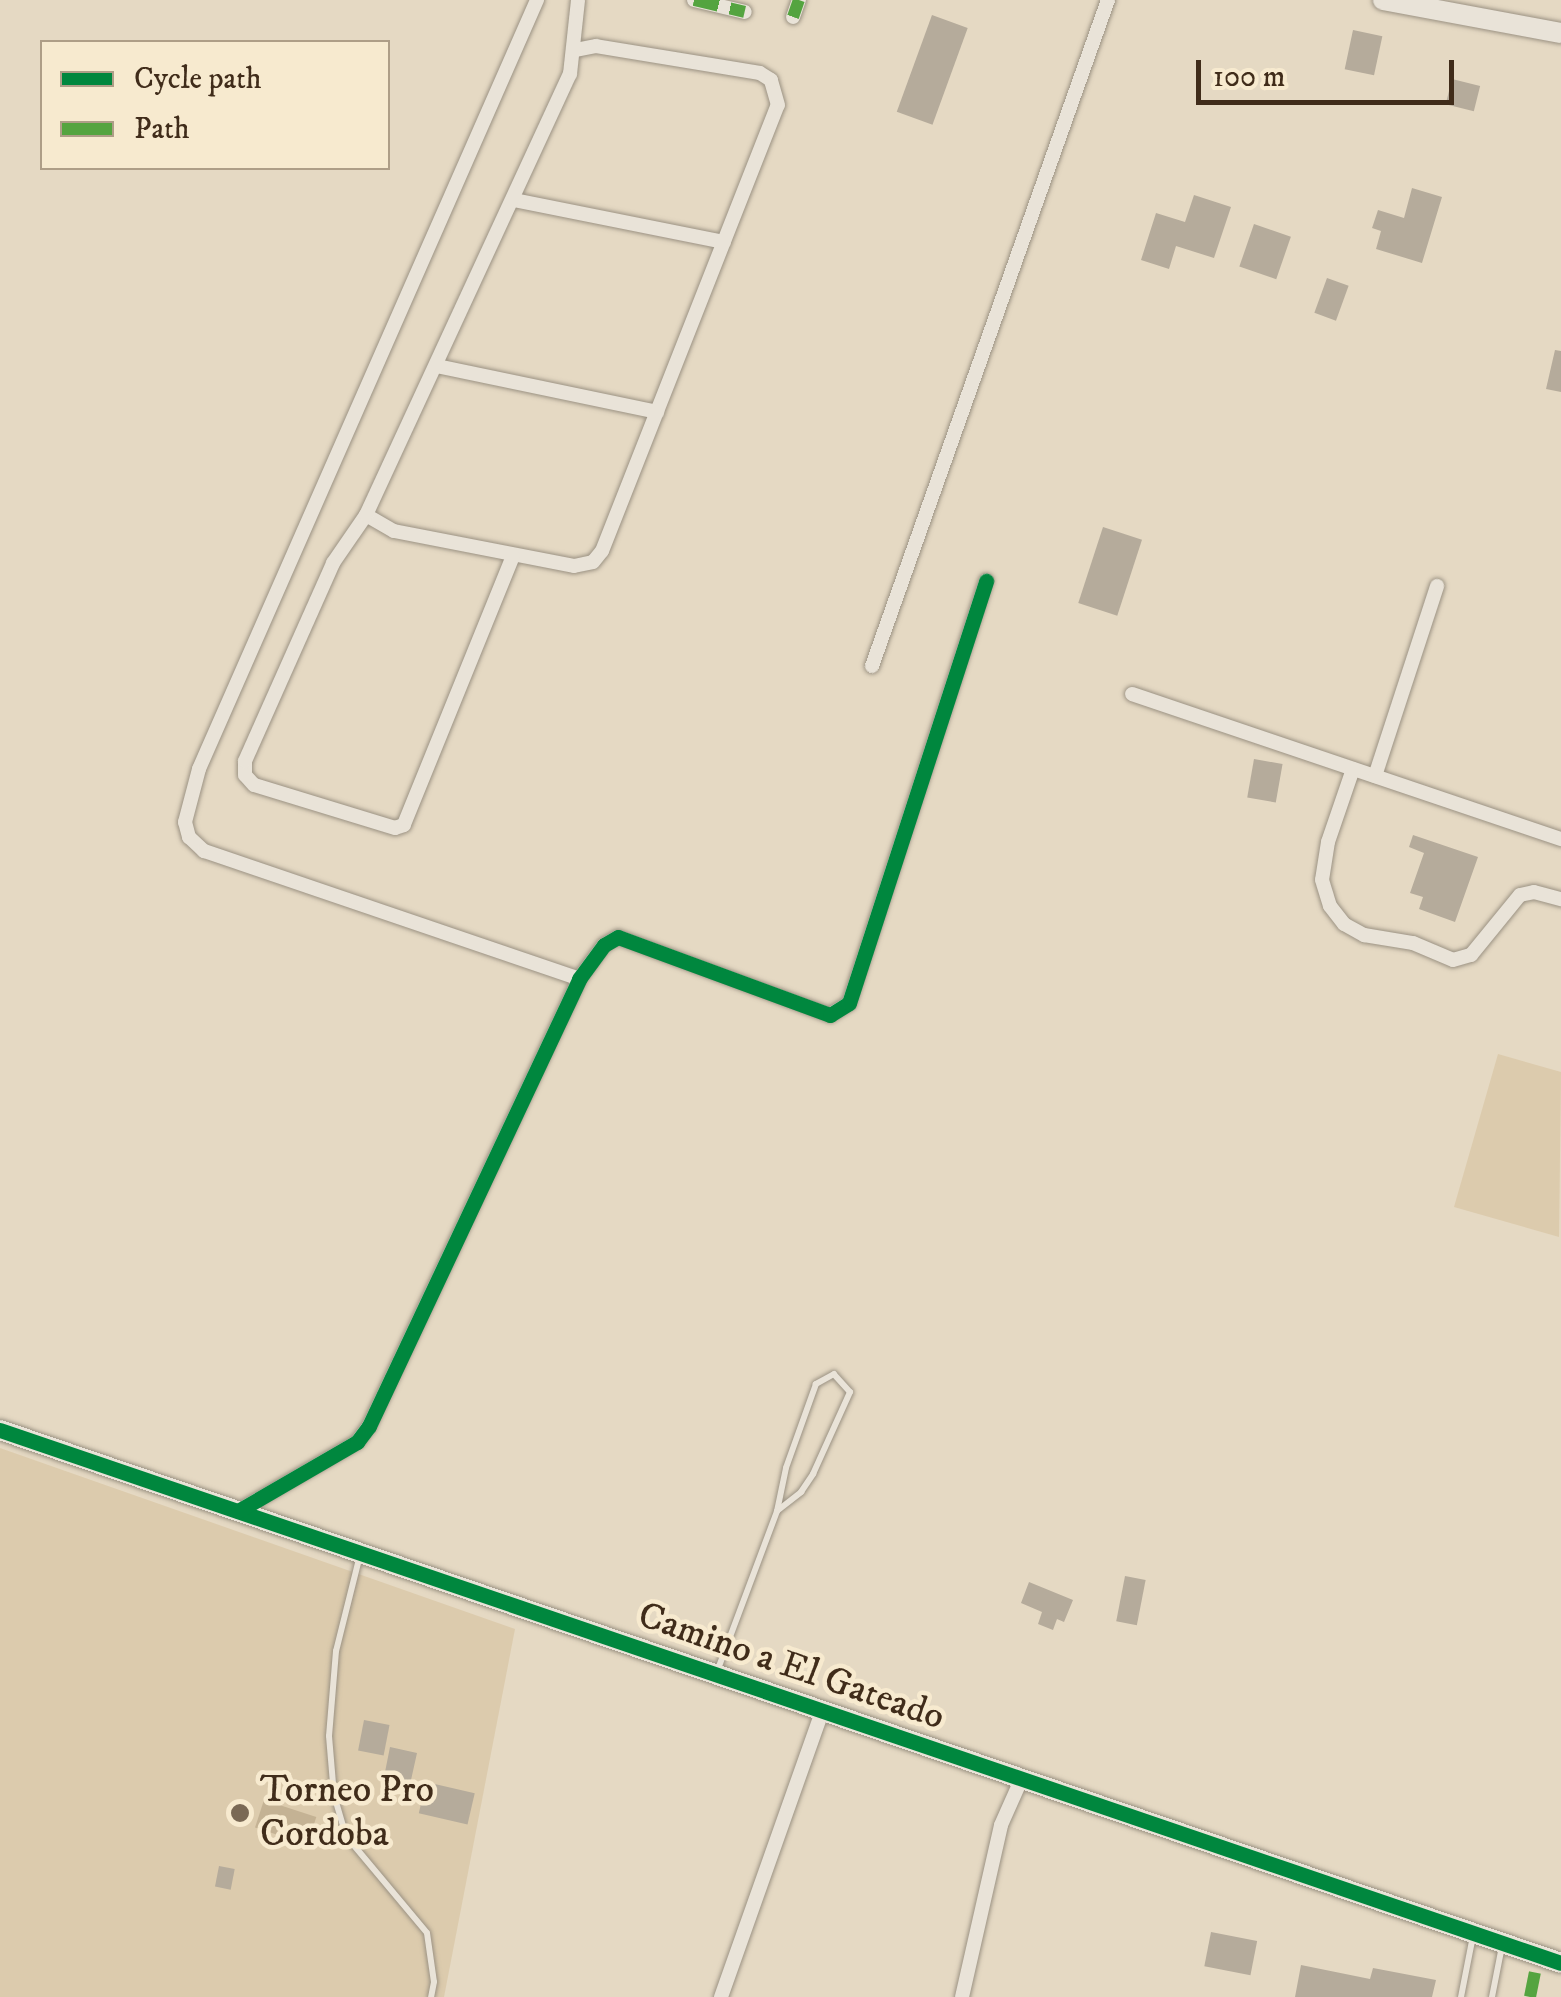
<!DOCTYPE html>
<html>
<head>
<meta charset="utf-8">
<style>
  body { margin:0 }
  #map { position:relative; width:1561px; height:1997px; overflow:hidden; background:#e5d9c3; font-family:"IM FELL DW Pica",serif }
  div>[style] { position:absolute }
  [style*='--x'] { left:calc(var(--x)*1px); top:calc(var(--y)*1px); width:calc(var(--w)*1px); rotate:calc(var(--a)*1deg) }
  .green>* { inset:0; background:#dccbad }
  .water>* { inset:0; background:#c4b294; transform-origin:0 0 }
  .building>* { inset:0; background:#b5ab9b; transform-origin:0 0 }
  .roads { filter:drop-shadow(0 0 2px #9b9283) drop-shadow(0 0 2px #9b9283) }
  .lane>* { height:6px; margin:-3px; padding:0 3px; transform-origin:3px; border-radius:3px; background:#e9e3d8 }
  .street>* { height:14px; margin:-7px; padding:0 7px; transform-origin:7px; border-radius:7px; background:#e9e3d8 }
  .secondary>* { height:20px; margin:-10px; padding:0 10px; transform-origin:10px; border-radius:10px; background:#e9e3d8 }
  .quiet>* { height:12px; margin-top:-6px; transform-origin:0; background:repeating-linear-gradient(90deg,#54a440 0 25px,transparent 0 37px) }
  .cycleway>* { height:15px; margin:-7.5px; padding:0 7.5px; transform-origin:7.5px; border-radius:7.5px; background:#00873e }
  .dots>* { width:28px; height:28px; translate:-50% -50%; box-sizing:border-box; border:5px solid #f7eacf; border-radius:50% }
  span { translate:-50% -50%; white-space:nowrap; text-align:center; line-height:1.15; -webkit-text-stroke:9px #f7eacf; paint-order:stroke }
  .street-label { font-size:38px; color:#402c1a }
  .poi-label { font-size:38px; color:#402c1a }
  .left { translate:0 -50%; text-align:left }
  .legend { position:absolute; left:40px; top:40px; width:350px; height:130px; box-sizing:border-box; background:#f7eacf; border:2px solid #ae9e87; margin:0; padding:12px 18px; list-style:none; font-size:30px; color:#402c1a }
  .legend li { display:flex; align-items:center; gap:20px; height:50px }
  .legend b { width:50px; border:2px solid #ae9e87 }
  .scale { position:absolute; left:1196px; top:60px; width:258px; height:45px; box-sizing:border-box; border:5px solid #402c1a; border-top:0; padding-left:12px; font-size:30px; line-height:35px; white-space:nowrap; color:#402c1a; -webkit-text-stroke:8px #f7eacf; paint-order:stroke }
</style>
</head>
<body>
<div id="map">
  <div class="green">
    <div style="clip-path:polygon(1498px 1054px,1561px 1072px,1559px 1237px,1454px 1207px)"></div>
    <div style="clip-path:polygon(0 1448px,515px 1629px,444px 1997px,0 1997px)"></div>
  </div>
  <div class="water">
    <div style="left:264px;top:1800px;width:55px;height:29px;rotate:18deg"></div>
  </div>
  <div class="building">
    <div style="left:932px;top:15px;width:38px;height:103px;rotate:20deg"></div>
    <div style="left:1353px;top:30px;width:30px;height:40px;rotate:12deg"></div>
    <div style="left:1452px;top:79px;width:29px;height:26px;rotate:14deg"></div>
    <div style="clip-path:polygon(1412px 188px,1442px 197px,1422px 263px,1376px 249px,1381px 231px,1372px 228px,1378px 210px,1404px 218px)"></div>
    <div style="clip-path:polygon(1194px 195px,1231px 207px,1214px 258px,1176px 246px,1169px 269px,1141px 260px,1156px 213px,1185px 222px)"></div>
    <div style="left:1254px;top:224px;width:39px;height:45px;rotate:19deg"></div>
    <div style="left:1327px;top:278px;width:23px;height:37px;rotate:20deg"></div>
    <div style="clip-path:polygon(1555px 350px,1561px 351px,1561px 392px,1546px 389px)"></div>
    <div style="left:1103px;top:527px;width:41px;height:80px;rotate:18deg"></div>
    <div style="left:1254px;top:759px;width:29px;height:39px;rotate:10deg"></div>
    <div style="clip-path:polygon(1413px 835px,1478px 857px,1455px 922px,1419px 909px,1423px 897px,1410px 893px,1424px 853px,1409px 847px)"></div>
    <div style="left:1125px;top:1576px;width:21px;height:46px;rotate:11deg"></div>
    <div style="clip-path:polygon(1029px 1582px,1073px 1600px,1064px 1622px,1057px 1619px,1053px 1630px,1038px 1624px,1042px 1612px,1021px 1603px)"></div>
    <div style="left:364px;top:1720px;width:26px;height:31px;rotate:11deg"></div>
    <div style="clip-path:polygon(390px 1747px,417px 1753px,409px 1789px,387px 1784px,388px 1778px,384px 1777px)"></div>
    <div style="left:426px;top:1782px;width:50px;height:32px;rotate:13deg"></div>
    <div style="left:219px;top:1866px;width:16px;height:21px;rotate:11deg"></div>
    <div style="left:1211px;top:1932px;width:47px;height:35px;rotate:11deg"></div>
    <div style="clip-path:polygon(1301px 1965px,1370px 1979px,1373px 1968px,1436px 1980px,1432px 1997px,1295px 1997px)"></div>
  </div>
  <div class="roads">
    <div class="lane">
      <div style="--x:360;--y:1555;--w:99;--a:104"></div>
      <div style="--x:336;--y:1651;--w:85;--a:94.7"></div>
      <div style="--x:329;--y:1736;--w:59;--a:85.2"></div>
      <div style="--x:334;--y:1795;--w:43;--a:73.7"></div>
      <div style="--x:346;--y:1836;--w:126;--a:50.1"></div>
      <div style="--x:427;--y:1933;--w:49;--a:81.9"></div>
      <div style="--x:434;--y:1982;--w:15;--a:101"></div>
      <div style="--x:718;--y:1669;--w:169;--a:-69.5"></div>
      <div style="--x:777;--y:1511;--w:31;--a:-38"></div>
      <div style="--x:801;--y:1492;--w:22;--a:-56"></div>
      <div style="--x:813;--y:1474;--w:90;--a:-65.7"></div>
      <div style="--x:850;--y:1392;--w:24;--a:-132"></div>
      <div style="--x:834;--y:1374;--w:21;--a:151"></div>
      <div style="--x:816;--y:1384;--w:89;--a:109.7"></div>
      <div style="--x:786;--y:1468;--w:44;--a:101.8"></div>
      <div style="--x:1461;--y:1997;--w:62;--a:-78.9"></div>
      <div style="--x:1492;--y:1997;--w:52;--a:-78.9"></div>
    </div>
    <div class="street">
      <div style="--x:537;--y:0;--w:840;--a:113.73"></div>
      <div style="--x:199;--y:769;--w:55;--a:104.8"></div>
      <div style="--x:185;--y:822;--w:16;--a:75"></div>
      <div style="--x:189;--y:837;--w:21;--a:43"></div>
      <div style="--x:204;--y:851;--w:396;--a:18.8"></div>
      <div style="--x:694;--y:0;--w:52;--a:13.2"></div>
      <div style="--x:793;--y:17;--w:18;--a:-71"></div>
      <div style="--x:514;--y:200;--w:214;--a:11.3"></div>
      <div style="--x:437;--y:366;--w:225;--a:11.8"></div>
      <div style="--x:366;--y:515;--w:32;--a:30"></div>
      <div style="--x:394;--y:531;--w:183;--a:11"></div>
      <div style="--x:574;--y:566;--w:19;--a:-12"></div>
      <div style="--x:593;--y:562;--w:14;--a:-51"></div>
      <div style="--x:602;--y:551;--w:479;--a:-68.5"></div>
      <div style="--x:778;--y:105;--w:26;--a:-106"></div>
      <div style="--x:771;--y:80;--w:13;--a:-148"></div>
      <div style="--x:760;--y:73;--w:166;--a:-170.7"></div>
      <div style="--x:596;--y:46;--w:21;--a:169"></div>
      <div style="--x:513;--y:556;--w:290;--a:112.1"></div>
      <div style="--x:404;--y:825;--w:9;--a:162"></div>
      <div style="--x:395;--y:828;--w:147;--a:-163"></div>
      <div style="--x:254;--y:785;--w:13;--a:-132"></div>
      <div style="--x:245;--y:775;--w:14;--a:-90"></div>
      <div style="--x:245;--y:761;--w:217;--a:-66"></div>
      <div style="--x:333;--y:563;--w:58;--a:-55.5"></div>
      <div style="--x:366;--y:515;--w:486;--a:-65.2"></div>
      <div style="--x:570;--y:74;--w:74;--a:-83.8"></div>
      <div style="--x:872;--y:666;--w:707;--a:-70.49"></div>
      <div style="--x:1132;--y:694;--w:453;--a:18.7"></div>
      <div style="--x:1353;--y:769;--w:77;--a:108.9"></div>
      <div style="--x:1328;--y:842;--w:38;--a:99"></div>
      <div style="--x:1322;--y:880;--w:27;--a:73"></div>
      <div style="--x:1330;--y:906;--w:23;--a:52"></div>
      <div style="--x:1344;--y:924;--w:23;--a:29"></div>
      <div style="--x:1364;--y:935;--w:50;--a:9.3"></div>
      <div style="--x:1413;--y:943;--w:43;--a:23"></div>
      <div style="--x:1453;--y:960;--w:19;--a:-16"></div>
      <div style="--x:1471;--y:955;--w:77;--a:-50.8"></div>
      <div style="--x:1520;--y:895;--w:14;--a:-12"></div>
      <div style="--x:1534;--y:892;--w:28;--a:15"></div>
      <div style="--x:1375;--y:776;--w:200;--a:-71.9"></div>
      <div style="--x:238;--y:1511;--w:138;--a:-30.1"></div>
      <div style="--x:357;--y:1442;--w:20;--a:-53"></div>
      <div style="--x:369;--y:1426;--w:494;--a:-64.8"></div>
      <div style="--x:579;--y:979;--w:42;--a:-53.7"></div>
      <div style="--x:604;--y:945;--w:16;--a:-30"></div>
      <div style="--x:618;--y:937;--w:226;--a:20.2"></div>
      <div style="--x:830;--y:1015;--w:22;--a:-32"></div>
      <div style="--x:849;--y:1003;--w:444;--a:-72"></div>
      <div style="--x:721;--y:1997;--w:302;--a:-70.5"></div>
      <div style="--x:962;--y:1997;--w:176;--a:-77.2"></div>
      <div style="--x:1001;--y:1825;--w:49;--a:-66"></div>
    </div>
    <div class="secondary">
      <div style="--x:1383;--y:0;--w:181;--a:10.5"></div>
      <div style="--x:0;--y:1430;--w:1649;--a:18.85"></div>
    </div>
  </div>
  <div class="quiet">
    <div style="--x:694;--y:0;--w:52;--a:13.2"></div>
    <div style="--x:793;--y:17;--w:18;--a:-71"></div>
    <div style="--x:1530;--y:1997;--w:41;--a:-78.7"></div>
  </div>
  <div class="cycleway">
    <div style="--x:0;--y:1430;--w:1649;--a:18.85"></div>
    <div style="--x:238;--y:1511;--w:138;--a:-30.1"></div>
    <div style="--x:357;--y:1442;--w:20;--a:-53"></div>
    <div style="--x:369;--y:1426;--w:494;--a:-64.8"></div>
    <div style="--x:579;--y:979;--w:42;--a:-53.7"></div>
    <div style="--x:604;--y:945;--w:16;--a:-30"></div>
    <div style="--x:618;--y:937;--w:226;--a:20.2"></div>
    <div style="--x:830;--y:1015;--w:22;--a:-32"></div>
    <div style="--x:849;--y:1003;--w:444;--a:-72"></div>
  </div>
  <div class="dots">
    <div style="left:240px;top:1813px;background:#7a6955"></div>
  </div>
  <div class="street-label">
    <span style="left:791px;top:1667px;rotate:19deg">Camino a El Gateado</span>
  </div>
  <div class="poi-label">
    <span class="left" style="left:260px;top:1813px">Torneo Pro<br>Cordoba</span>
  </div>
  <ul class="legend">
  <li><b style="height:12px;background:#00873e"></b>Cycle path</li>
  <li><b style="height:12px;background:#54a440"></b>Path</li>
  </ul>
  <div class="scale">100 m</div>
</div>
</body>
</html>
